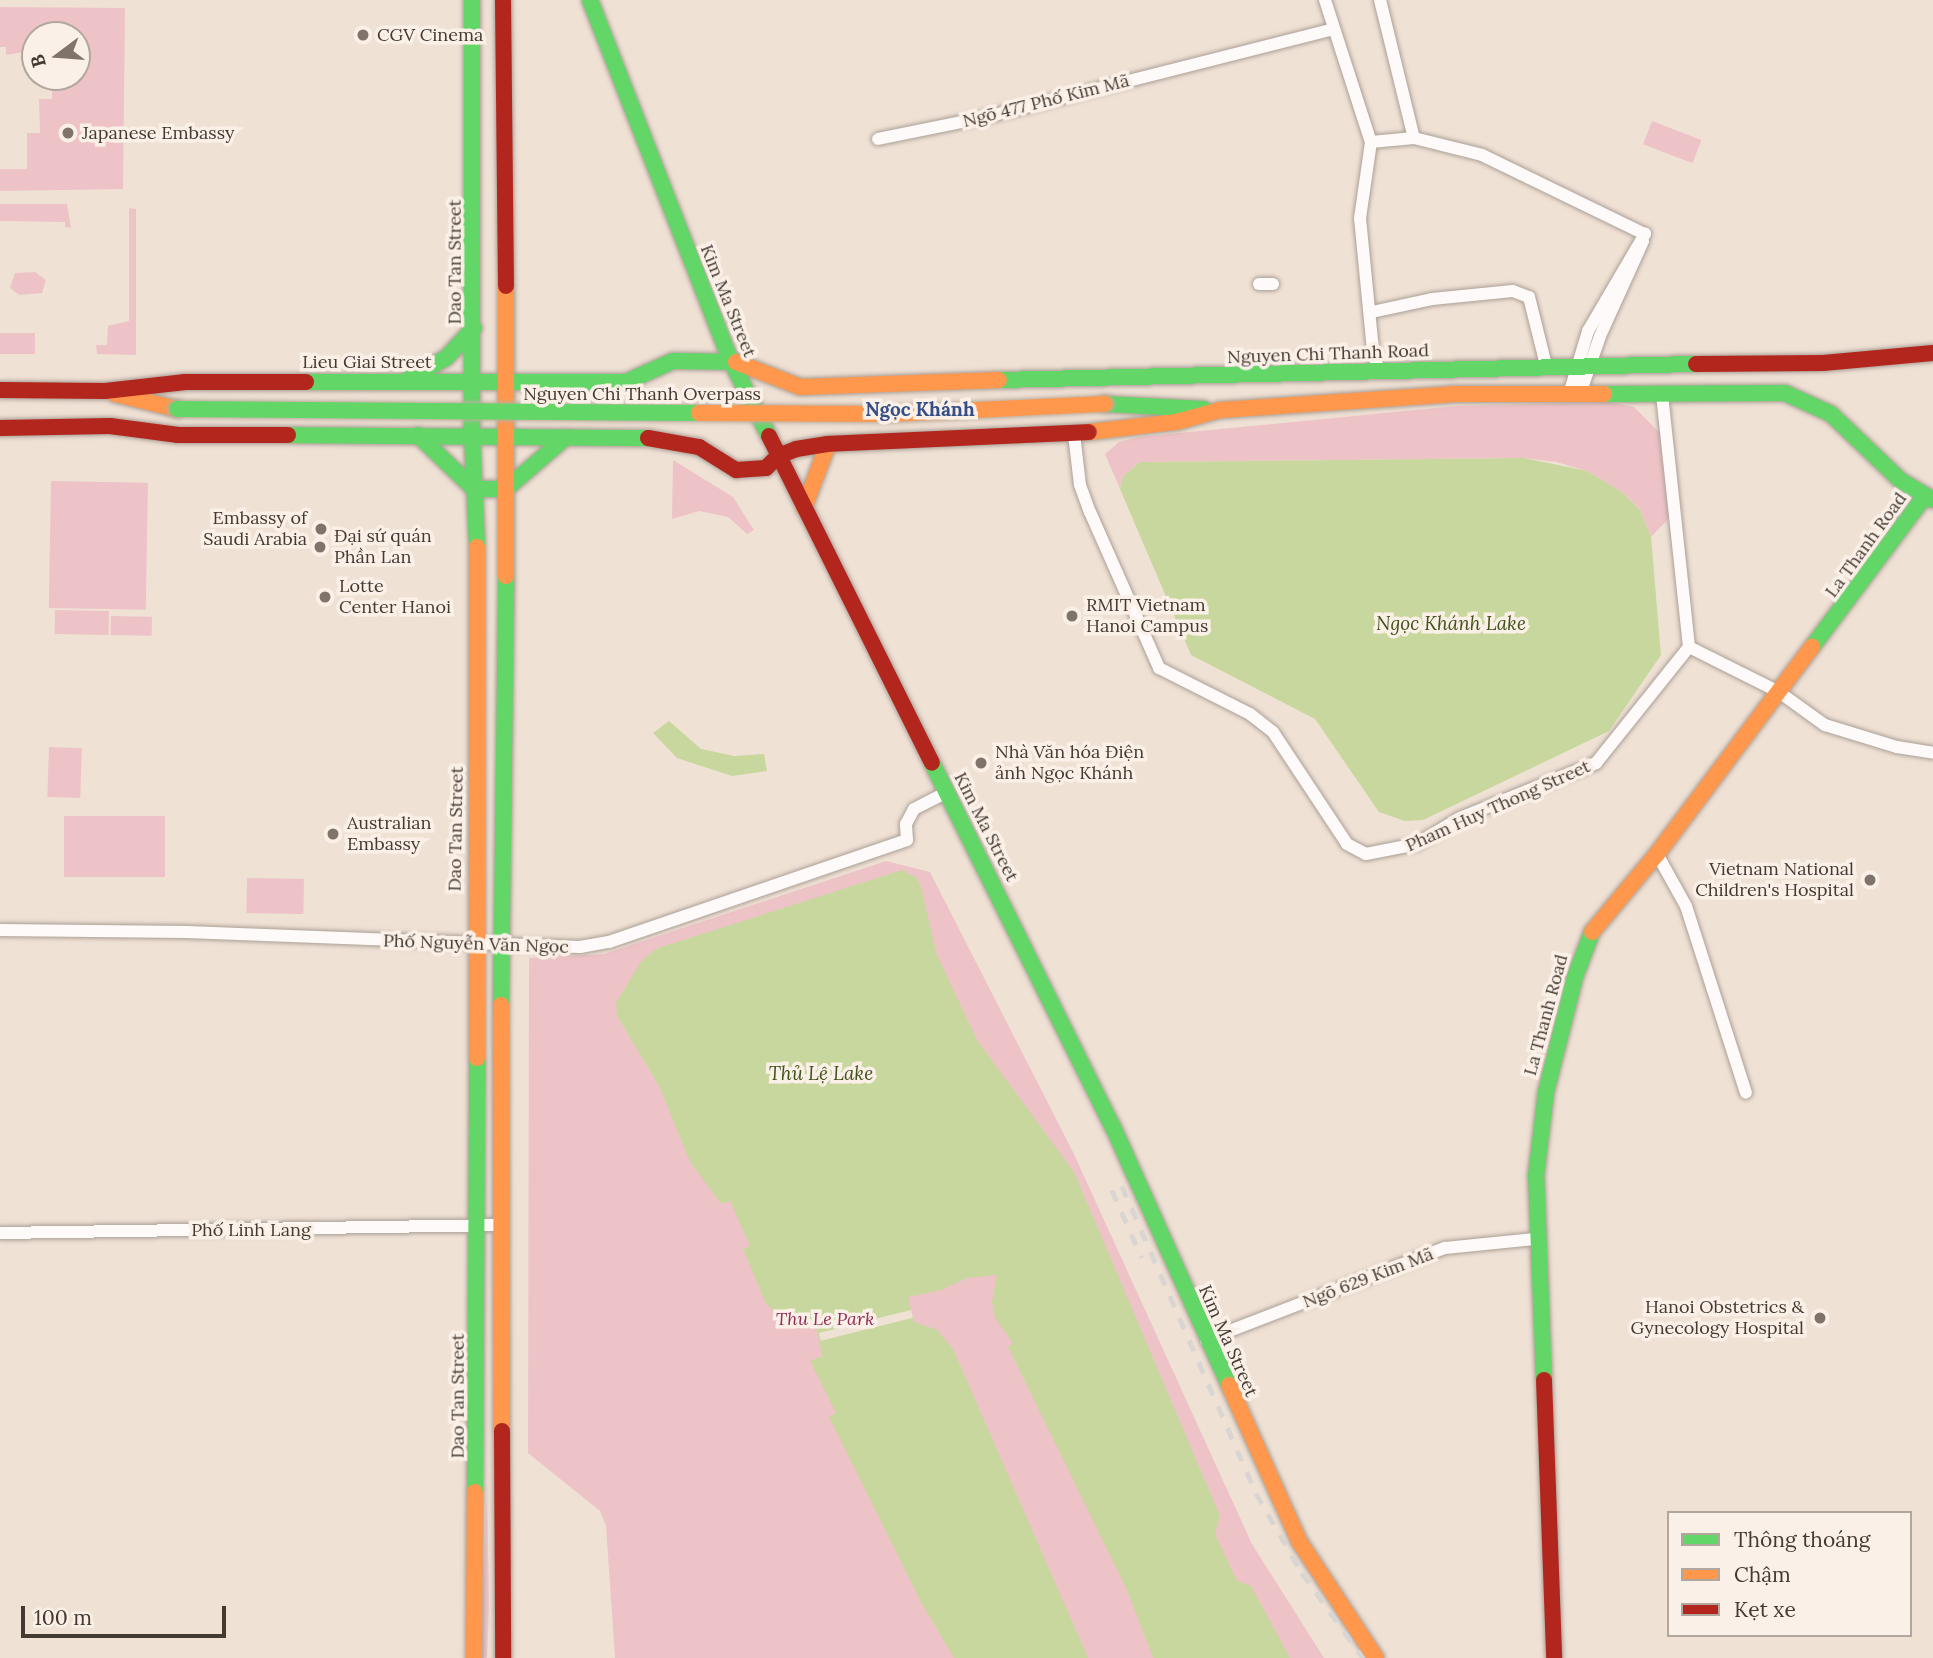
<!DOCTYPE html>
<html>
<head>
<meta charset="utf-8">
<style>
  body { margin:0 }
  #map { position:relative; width:1933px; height:1658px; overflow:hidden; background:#f0e1d5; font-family:Lora,serif }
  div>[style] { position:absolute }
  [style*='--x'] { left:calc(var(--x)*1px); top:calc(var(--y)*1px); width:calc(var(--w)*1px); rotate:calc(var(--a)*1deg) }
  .green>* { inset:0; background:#eec3c8; transform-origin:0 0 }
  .water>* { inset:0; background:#c8d79d }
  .pier>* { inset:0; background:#f0e1d5; transform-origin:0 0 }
  .roads { filter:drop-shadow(0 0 2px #aba096) drop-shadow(0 0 2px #aba096) }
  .street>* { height:12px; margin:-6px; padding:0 6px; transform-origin:6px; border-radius:6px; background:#fdfaf9 }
  .fast>* { height:16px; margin:-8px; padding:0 8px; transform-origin:8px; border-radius:8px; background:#63d668 }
  .slow>* { height:16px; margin:-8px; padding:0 8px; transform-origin:8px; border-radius:8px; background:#ff974d }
  .jam>* { height:16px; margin:-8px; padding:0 8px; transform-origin:8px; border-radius:8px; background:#b3261e }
  .rail>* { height:4.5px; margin-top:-2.25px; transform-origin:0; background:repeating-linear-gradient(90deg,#d9d5d2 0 12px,transparent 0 24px) }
  .bridges { filter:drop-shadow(0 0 2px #baae9d) drop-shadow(0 0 2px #baae9d) }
  .fast-bridge>* { height:16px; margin:-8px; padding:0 8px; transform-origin:8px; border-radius:8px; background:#63d668 }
  .slow-bridge>* { height:16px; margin:-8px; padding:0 8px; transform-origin:8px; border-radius:8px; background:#ff974d }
  .dots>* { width:19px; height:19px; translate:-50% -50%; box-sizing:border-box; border:4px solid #fbf0e7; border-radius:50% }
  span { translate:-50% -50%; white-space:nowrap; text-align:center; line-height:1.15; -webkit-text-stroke:7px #fbf0e7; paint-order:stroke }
  .poi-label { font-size:18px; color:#443a31 }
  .left { translate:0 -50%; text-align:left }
  .right { translate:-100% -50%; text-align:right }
  .street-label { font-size:18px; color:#443a31 }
  .park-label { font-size:18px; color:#912e56; font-style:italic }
  .neighbourhood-label { font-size:19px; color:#344e87; font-weight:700 }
  .water-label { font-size:19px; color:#40521a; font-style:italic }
  .legend { position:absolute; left:1667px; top:1511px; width:245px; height:126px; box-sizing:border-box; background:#fbf0e7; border:2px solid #b2a79e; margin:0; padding:9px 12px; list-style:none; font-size:21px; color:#443a31 }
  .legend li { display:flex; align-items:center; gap:14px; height:35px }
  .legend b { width:35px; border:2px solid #b2a79e }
  .north { position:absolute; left:21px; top:21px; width:70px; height:70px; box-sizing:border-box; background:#fbf0e7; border:2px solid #b2a79e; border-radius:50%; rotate:254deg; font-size:19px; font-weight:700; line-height:28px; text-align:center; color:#443a31 }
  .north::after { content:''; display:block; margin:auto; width:24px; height:32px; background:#80746a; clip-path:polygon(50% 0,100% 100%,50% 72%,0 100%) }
  .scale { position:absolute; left:21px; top:1606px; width:205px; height:32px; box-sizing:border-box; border:4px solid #443a31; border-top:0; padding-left:9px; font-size:21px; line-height:24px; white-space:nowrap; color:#443a31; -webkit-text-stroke:5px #fbf0e7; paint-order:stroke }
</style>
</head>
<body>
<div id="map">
  <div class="green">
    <div style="clip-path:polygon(0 7px,125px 8px,123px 189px,0 191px,0 169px,27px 169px,27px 133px,40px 133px,39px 99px,52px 99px,52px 83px,39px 83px,39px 77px,77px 77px,77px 35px,35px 35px,35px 50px,6px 55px,6px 47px,0 47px)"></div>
    <div style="left:1652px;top:121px;width:53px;height:25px;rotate:21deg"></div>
    <div style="clip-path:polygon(0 204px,67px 204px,71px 228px,65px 227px,65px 222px,0 221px)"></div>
    <div style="clip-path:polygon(129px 208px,136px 209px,136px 355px,97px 354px,96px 345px,107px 345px,108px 326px,129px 321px)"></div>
    <div style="clip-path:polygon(35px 272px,46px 280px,42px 293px,19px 295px,10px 288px,15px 273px)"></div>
    <div style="left:0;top:333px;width:35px;height:21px"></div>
    <div style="clip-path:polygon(1608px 402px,1634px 407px,1667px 440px,1678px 509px,1651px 537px,1640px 510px,1622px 492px,1587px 471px,1556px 462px,1524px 458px,1140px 462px,1123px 476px,1120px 489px,1105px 454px,1119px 442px,1138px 437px,1456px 406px)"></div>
    <div style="clip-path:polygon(673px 460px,733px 497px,754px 530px,747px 534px,728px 517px,699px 511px,672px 519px)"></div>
    <div style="left:51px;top:481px;width:97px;height:127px;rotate:1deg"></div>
    <div style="left:55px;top:610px;width:54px;height:24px;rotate:1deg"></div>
    <div style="left:111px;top:616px;width:41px;height:19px;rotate:1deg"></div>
    <div style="left:49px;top:747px;width:33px;height:50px;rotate:2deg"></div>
    <div style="left:64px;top:816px;width:101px;height:61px"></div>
    <div style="clip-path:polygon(886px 861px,930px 872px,1073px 1152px,1252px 1544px,1324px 1658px,615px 1658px,606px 1526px,600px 1511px,528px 1453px,529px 958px,604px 954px)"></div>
    <div style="left:247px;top:878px;width:57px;height:35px;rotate:1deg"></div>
    <div style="clip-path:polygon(487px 1488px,489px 1605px,487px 1658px,481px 1658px)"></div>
  </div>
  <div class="water">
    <div style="clip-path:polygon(1524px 458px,1587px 471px,1622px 492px,1640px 510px,1651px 537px,1661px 655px,1609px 731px,1423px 820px,1405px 821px,1379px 812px,1315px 719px,1191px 655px,1120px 489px,1123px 476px,1140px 462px)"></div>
    <div style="clip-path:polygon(669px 721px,701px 749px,734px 756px,764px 754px,767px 771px,732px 776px,677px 758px,653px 733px)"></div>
    <div style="clip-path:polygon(902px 870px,917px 878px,921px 888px,937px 955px,977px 1040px,1074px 1172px,1220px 1516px,1215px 1534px,1237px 1581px,1251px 1586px,1290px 1658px,1153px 1658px,1127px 1590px,1008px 1347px,1013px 1343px,995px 1318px,992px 1302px,997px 1275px,967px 1278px,941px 1290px,908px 1297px,911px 1310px,914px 1322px,937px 1330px,953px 1349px,1088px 1658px,954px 1658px,922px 1604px,829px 1417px,836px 1413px,810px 1361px,822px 1356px,817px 1330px,803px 1321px,788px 1328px,765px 1302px,743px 1249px,750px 1246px,730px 1201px,721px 1204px,690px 1162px,659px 1086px,617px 1016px,616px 1002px,641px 962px,655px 949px)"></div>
  </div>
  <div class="pier">
    <div style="left:911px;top:1310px;width:8px;height:95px;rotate:76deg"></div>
  </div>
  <div class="roads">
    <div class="street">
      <div style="--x:1325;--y:0;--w:149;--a:72.1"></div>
      <div style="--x:1371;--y:142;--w:77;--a:98.2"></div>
      <div style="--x:1360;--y:218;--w:134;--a:84.4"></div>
      <div style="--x:1373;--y:351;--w:22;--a:74"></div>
      <div style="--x:1380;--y:0;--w:142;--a:76.2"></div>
      <div style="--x:878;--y:139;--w:110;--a:-11.5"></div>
      <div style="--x:986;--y:117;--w:358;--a:-14.2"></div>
      <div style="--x:1371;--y:142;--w:43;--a:-5.3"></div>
      <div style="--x:1414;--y:138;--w:70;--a:14"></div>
      <div style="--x:1482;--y:155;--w:181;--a:25.9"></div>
      <div style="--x:1259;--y:284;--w:14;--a:0"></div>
      <div style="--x:1372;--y:312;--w:61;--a:-12.2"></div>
      <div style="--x:1432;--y:299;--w:81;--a:-5.6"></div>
      <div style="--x:1513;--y:291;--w:17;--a:21"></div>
      <div style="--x:1529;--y:297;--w:70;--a:76"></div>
      <div style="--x:1570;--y:391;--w:63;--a:-73.3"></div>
      <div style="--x:1588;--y:331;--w:113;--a:-59.6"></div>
      <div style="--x:1581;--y:391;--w:58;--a:-70.9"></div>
      <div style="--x:1600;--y:336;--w:104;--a:-65.6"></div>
      <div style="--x:1074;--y:434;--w:51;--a:83.3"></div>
      <div style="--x:1080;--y:485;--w:29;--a:70"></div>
      <div style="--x:1090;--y:512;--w:171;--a:66.1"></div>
      <div style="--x:1159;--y:668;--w:102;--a:26.8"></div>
      <div style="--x:1250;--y:714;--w:29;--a:38"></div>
      <div style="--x:1273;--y:732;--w:134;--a:56.5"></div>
      <div style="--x:1347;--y:844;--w:21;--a:28"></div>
      <div style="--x:1366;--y:854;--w:52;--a:-11.1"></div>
      <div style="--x:1417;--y:844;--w:50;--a:-31.2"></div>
      <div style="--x:1460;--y:818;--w:147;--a:-22"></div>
      <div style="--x:1596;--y:763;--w:149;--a:-51.3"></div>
      <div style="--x:1689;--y:647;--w:255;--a:-96.1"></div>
      <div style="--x:1689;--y:647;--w:101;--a:26.6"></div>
      <div style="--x:1779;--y:692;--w:57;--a:35.7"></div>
      <div style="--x:1825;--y:725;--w:75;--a:17"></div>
      <div style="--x:1897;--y:747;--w:36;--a:9"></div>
      <div style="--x:1657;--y:854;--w:60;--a:60.9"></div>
      <div style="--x:1686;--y:906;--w:196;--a:72.2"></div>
      <div style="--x:0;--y:930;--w:187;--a:0.6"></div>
      <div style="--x:187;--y:932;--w:393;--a:2.2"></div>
      <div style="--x:580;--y:947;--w:29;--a:-10"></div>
      <div style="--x:609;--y:942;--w:315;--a:-18.9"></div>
      <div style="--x:907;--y:840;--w:16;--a:-94"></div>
      <div style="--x:906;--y:824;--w:17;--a:-62"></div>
      <div style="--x:914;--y:809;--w:37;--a:-27"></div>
      <div style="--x:0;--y:1233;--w:502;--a:-0.91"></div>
      <div style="--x:1206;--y:1340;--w:256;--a:-21.1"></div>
      <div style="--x:1445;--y:1248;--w:90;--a:-5.7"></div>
    </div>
    <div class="fast">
      <div style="--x:472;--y:0;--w:435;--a:90"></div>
      <div style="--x:472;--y:435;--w:112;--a:87.4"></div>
      <div style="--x:590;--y:0;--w:385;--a:68.7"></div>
      <div style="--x:730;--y:359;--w:86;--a:63.1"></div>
      <div style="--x:410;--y:378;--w:41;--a:-29.1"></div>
      <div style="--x:446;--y:358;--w:41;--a:-47"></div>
      <div style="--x:999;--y:380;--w:697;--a:-1.32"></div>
      <div style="--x:306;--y:382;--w:320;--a:0"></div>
      <div style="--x:626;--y:382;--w:51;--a:-24.1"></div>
      <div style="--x:673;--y:361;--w:63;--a:0.9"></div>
      <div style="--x:1604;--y:394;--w:181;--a:-0.3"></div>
      <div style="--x:1785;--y:393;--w:51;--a:24.5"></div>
      <div style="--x:1831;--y:414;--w:95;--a:43.7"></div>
      <div style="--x:1900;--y:480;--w:39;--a:31"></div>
      <div style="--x:1105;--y:404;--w:99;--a:2.9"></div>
      <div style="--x:288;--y:435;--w:360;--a:0.5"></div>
      <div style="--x:418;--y:435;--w:78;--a:44"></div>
      <div style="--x:474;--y:489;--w:32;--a:0"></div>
      <div style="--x:506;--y:489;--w:79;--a:-40.9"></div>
      <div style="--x:1812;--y:647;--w:189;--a:-53.2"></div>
      <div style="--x:932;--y:763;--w:407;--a:63.6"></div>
      <div style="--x:1113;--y:1127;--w:283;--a:65.8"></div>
      <div style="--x:501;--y:1005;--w:429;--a:-89.3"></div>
      <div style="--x:1544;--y:1380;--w:204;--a:-92.2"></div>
      <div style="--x:1536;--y:1176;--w:85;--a:-83.2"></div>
      <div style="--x:1546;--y:1092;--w:119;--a:-75.8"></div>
      <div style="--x:1575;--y:977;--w:48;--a:-69.3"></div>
      <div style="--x:475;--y:1492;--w:434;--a:-89.7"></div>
    </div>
    <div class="slow">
      <div style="--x:506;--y:286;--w:290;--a:90"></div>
      <div style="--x:736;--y:362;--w:69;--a:21.3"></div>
      <div style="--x:800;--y:387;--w:199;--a:-2"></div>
      <div style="--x:115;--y:394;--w:64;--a:13.6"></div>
      <div style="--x:1089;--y:432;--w:88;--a:-6.6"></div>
      <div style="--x:1176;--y:422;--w:46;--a:-15.3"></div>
      <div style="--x:1220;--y:410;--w:233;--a:-3.9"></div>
      <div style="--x:1452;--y:394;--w:152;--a:0"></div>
      <div style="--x:804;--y:508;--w:68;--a:-69.4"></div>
      <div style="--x:1592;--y:932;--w:102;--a:-50.2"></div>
      <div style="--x:1657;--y:854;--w:259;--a:-53.2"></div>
      <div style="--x:501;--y:1005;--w:426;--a:89.9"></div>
      <div style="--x:477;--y:1058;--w:511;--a:-90"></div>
      <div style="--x:1229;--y:1385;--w:171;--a:65.8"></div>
      <div style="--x:1299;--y:1541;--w:140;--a:56.7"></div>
      <div style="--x:474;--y:1658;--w:166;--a:-89.7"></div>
    </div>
    <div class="jam">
      <div style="--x:503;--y:0;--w:286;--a:89.4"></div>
      <div style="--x:1696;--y:364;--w:127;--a:-0.5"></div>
      <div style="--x:1823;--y:363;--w:110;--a:-5.2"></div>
      <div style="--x:0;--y:390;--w:105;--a:0.5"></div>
      <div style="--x:105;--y:391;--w:81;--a:-6.4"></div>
      <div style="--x:185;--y:382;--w:121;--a:0"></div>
      <div style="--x:0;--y:428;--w:110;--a:-1"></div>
      <div style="--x:110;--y:426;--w:69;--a:7.5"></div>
      <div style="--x:178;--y:435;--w:110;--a:0"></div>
      <div style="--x:769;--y:436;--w:365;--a:63.5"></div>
      <div style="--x:648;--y:438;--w:52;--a:10"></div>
      <div style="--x:699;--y:447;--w:44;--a:31.9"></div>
      <div style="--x:736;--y:470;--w:30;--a:-4"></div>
      <div style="--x:766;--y:468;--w:17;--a:-45"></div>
      <div style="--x:778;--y:456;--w:19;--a:-21"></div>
      <div style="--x:796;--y:449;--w:32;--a:-9"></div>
      <div style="--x:828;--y:444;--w:261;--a:-2.6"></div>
      <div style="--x:1544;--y:1380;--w:278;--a:87.9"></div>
      <div style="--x:502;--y:1431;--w:227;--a:89.7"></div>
    </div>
  </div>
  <div class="rail">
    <div style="--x:1122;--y:1186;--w:335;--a:66.4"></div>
    <div style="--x:1256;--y:1493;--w:92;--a:60.1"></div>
    <div style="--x:1302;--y:1573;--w:105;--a:54.3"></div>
    <div style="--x:1112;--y:1190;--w:74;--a:66.2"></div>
  </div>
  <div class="bridges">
    <div class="fast-bridge">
      <div style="--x:177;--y:409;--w:522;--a:0.44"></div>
    </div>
    <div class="slow-bridge">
      <div style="--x:699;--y:413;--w:191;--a:0.3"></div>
      <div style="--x:890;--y:414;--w:215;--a:-2.7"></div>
    </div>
  </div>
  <div class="dots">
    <div style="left:363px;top:35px;background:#80746a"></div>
    <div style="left:68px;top:133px;background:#80746a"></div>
    <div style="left:321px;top:529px;background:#80746a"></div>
    <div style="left:320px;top:547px;background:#80746a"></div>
    <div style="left:325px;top:597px;background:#80746a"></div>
    <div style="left:1072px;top:616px;background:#80746a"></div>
    <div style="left:981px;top:763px;background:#80746a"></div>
    <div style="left:333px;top:834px;background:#80746a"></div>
    <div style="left:1870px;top:880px;background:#80746a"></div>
    <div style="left:1820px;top:1318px;background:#80746a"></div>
  </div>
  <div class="poi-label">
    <span class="left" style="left:377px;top:35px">CGV Cinema</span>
    <span class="left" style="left:82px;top:133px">Japanese Embassy</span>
    <span class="right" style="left:307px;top:529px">Embassy of<br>Saudi Arabia</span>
    <span class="left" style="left:334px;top:547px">Đại sứ quán<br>Phần Lan</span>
    <span class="left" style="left:339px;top:597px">Lotte<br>Center Hanoi</span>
    <span class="left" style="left:1086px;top:616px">RMIT Vietnam<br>Hanoi Campus</span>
    <span class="left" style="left:995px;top:763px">Nhà Văn hóa Điện<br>ảnh Ngọc Khánh</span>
    <span class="left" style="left:347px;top:834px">Australian<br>Embassy</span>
    <span class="right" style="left:1854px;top:880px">Vietnam National<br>Children's Hospital</span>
    <span class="right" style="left:1804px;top:1318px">Hanoi Obstetrics &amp;<br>Gynecology Hospital</span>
  </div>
  <div class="street-label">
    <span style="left:1046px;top:101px;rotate:-14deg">Ngõ 477 Phố Kim Mã</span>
    <span style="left:455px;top:262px;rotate:-90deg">Dao Tan Street</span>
    <span style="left:728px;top:301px;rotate:68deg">Kim Ma Street</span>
    <span style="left:1328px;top:354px;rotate:-2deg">Nguyen Chi Thanh Road</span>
    <span style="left:367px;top:362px">Lieu Giai Street</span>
    <span style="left:642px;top:394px">Nguyen Chi Thanh Overpass</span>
    <span style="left:1866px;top:545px;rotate:-54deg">La Thanh Road</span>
    <span style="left:1498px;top:806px;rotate:-24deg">Pham Huy Thong Street</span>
    <span style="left:986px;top:827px;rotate:63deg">Kim Ma Street</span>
    <span style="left:456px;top:829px;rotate:-89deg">Dao Tan Street</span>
    <span style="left:476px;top:944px;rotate:2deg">Phố Nguyễn Văn Ngọc</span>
    <span style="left:1546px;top:1015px;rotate:-75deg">La Thanh Road</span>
    <span style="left:251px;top:1230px">Phố Linh Lang</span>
    <span style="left:1368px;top:1278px;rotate:-21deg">Ngõ 629 Kim Mã</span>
    <span style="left:1228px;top:1341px;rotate:66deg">Kim Ma Street</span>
    <span style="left:458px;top:1396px;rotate:-90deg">Dao Tan Street</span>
  </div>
  <div class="park-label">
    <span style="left:825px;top:1319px">Thu Le Park</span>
  </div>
  <div class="neighbourhood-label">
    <span style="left:920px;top:410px">Ngọc Khánh</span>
  </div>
  <div class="water-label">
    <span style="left:1451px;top:624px">Ngọc Khánh Lake</span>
    <span style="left:821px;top:1074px">Thủ Lệ Lake</span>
  </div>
  <ul class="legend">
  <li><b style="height:9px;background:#63d668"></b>Thông thoáng</li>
  <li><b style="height:9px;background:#ff974d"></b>Chậm</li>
  <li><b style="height:9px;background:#b3261e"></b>Kẹt xe</li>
  </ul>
  <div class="north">B</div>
  <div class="scale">100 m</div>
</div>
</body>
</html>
